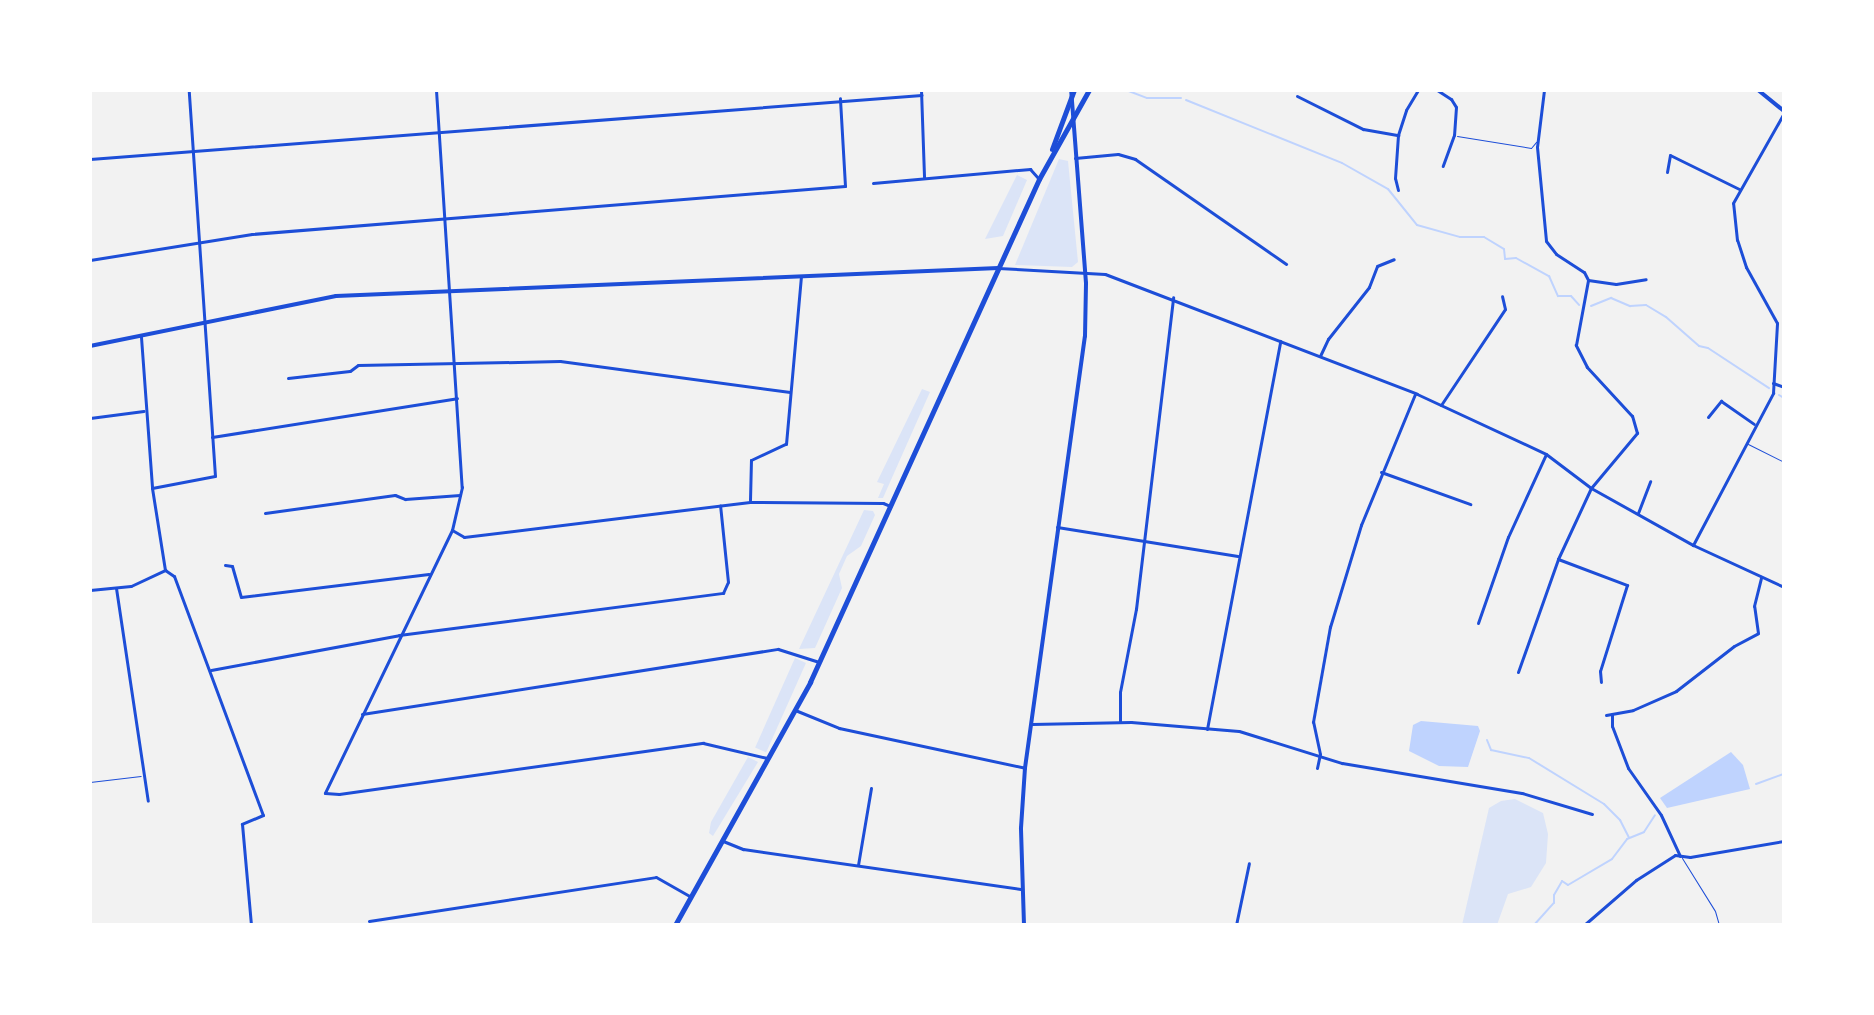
<!DOCTYPE html>
<html>
<head>
<meta charset="utf-8">
<style>
  body { margin:0 }
  #map { position:relative; width:1874px; height:1015px; overflow:hidden; background:#f2f2f2; font-family:"Noto Sans",sans-serif }
  div>[style] { position:absolute }
  [style*='--x'] { left:calc(var(--x)*1px); top:calc(var(--y)*1px); width:calc(var(--w)*1px); rotate:calc(var(--a)*1deg) }
  .green>* { inset:0; background:#dbe4f7; transform-origin:0 0 }
  .water>* { inset:0; background:#bfd3fe }
  .stream>* { height:2px; margin:-1px; padding:0 1px; transform-origin:1px; border-radius:1px; background:#bfd3fe }
  .service>* { height:1px; margin:-0.5px; padding:0 0.5px; transform-origin:0.5px; border-radius:0.5px; background:#1d4ed8 }
  .minor>* { height:3px; margin:-1.5px; padding:0 1.5px; transform-origin:1.5px; border-radius:1.5px; background:#1d4ed8 }
  .tertiary>* { height:4px; margin:-2px; padding:0 2px; transform-origin:2px; border-radius:2px; background:#1d4ed8 }
  .secondary>* { height:4px; margin:-2px; padding:0 2px; transform-origin:2px; border-radius:2px; background:#1d4ed8 }
  .primary>* { height:5px; margin:-2.5px; padding:0 2.5px; transform-origin:2.5px; border-radius:2.5px; background:#1d4ed8 }
  span { translate:-50% -50%; white-space:nowrap; text-align:center; line-height:1.15; -webkit-text-stroke:8px #fff; paint-order:stroke }
  .frame { position:absolute; inset:0; border:92px solid #fff; pointer-events:none }
</style>
</head>
<body>
<div id="map">
  <div class="green">
    <div style="clip-path:polygon(1059px 159px,1068px 161px,1078px 262px,1072px 267px,1015px 265px)"></div>
    <div style="clip-path:polygon(1017px 175px,1027px 180px,1003px 236px,985px 239px)"></div>
    <div style="clip-path:polygon(922px 389px,930px 392px,883px 498px,878px 498px,884px 484px,877px 482px)"></div>
    <div style="clip-path:polygon(864px 510px,873px 511px,875px 515px,861px 546px,847px 556px,839px 574px,842px 588px,815px 648px,799px 649px)"></div>
    <div style="left:795px;top:658px;width:12px;height:98px;rotate:24deg"></div>
    <div style="clip-path:polygon(748px 757px,758px 762px,713px 836px,709px 833px,711px 822px)"></div>
    <div style="clip-path:polygon(1515px 799px,1543px 813px,1548px 834px,1546px 863px,1531px 887px,1508px 894px,1497px 925px,1462px 925px,1489px 808px,1501px 801px)"></div>
  </div>
  <div class="water">
    <div style="clip-path:polygon(1421px 721px,1478px 726px,1480px 731px,1468px 767px,1439px 766px,1409px 751px,1413px 725px)"></div>
    <div style="clip-path:polygon(1731px 752px,1743px 765px,1750px 789px,1667px 808px,1660px 798px)"></div>
  </div>
  <div class="stream">
    <div style="--x:1126;--y:90;--w:22;--a:21"></div>
    <div style="--x:1147;--y:98;--w:34;--a:0"></div>
    <div style="--x:1186;--y:100;--w:168;--a:22"></div>
    <div style="--x:1342;--y:163;--w:53;--a:29.5"></div>
    <div style="--x:1388;--y:189;--w:46;--a:51.1"></div>
    <div style="--x:1417;--y:225;--w:45;--a:15.6"></div>
    <div style="--x:1460;--y:237;--w:24;--a:0"></div>
    <div style="--x:1484;--y:237;--w:23;--a:31"></div>
    <div style="--x:1504;--y:249;--w:10;--a:84"></div>
    <div style="--x:1505;--y:259;--w:11;--a:-5"></div>
    <div style="--x:1516;--y:258;--w:38;--a:29"></div>
    <div style="--x:1549;--y:276;--w:22;--a:66"></div>
    <div style="--x:1558;--y:296;--w:13;--a:0"></div>
    <div style="--x:1571;--y:296;--w:12;--a:48"></div>
    <div style="--x:1591;--y:306;--w:22;--a:-22"></div>
    <div style="--x:1611;--y:298;--w:21;--a:23"></div>
    <div style="--x:1630;--y:306;--w:16;--a:-4"></div>
    <div style="--x:1646;--y:305;--w:23;--a:31"></div>
    <div style="--x:1666;--y:317;--w:44;--a:41.3"></div>
    <div style="--x:1699;--y:346;--w:9;--a:13"></div>
    <div style="--x:1708;--y:348;--w:73;--a:33.3"></div>
    <div style="--x:1779;--y:395;--w:6;--a:31"></div>
    <div style="--x:1487;--y:740;--w:11;--a:68"></div>
    <div style="--x:1491;--y:750;--w:39;--a:12"></div>
    <div style="--x:1529;--y:758;--w:88;--a:31.5"></div>
    <div style="--x:1604;--y:804;--w:23;--a:45"></div>
    <div style="--x:1620;--y:820;--w:20;--a:63"></div>
    <div style="--x:1756;--y:784;--w:30;--a:-20"></div>
    <div style="--x:1534;--y:925;--w:30;--a:-48"></div>
    <div style="--x:1554;--y:903;--w:8;--a:-90"></div>
    <div style="--x:1554;--y:895;--w:16;--a:-60"></div>
    <div style="--x:1562;--y:881;--w:7;--a:34"></div>
    <div style="--x:1568;--y:885;--w:51;--a:-30.6"></div>
    <div style="--x:1612;--y:859;--w:25;--a:-53"></div>
    <div style="--x:1627;--y:839;--w:18;--a:-22"></div>
    <div style="--x:1644;--y:832;--w:20;--a:-57"></div>
  </div>
  <div class="service">
    <div style="--x:1457;--y:136;--w:75;--a:9.2"></div>
    <div style="--x:1531;--y:148;--w:8;--a:-50"></div>
    <div style="--x:1748;--y:444;--w:40;--a:26.6"></div>
    <div style="--x:90;--y:782;--w:51;--a:-6.7"></div>
    <div style="--x:1682;--y:858;--w:62;--a:58.1"></div>
    <div style="--x:1715;--y:911;--w:15;--a:74"></div>
  </div>
  <div class="minor">
    <div style="--x:436;--y:90;--w:398;--a:86.3"></div>
    <div style="--x:462;--y:487;--w:44;--a:103.1"></div>
    <div style="--x:452;--y:530;--w:292;--a:115.8"></div>
    <div style="--x:325;--y:793;--w:14;--a:4"></div>
    <div style="--x:339;--y:794;--w:368;--a:-8"></div>
    <div style="--x:703;--y:743;--w:66;--a:13.2"></div>
    <div style="--x:921;--y:90;--w:87;--a:88"></div>
    <div style="--x:1437;--y:90;--w:17;--a:33"></div>
    <div style="--x:1451;--y:99;--w:9;--a:58"></div>
    <div style="--x:1456;--y:107;--w:28;--a:94"></div>
    <div style="--x:1454;--y:135;--w:33;--a:110"></div>
    <div style="--x:1544;--y:90;--w:57;--a:97"></div>
    <div style="--x:1537;--y:147;--w:94;--a:84.5"></div>
    <div style="--x:1546;--y:241;--w:16;--a:52"></div>
    <div style="--x:1556;--y:254;--w:33;--a:33"></div>
    <div style="--x:1584;--y:272;--w:9;--a:63"></div>
    <div style="--x:1588;--y:280;--w:28;--a:8"></div>
    <div style="--x:1616;--y:284;--w:30;--a:-9"></div>
    <div style="--x:1297;--y:96;--w:74;--a:26.6"></div>
    <div style="--x:1363;--y:129;--w:36;--a:10"></div>
    <div style="--x:1075;--y:158;--w:43;--a:-5.3"></div>
    <div style="--x:1118;--y:154;--w:18;--a:16"></div>
    <div style="--x:1135;--y:159;--w:184;--a:34.8"></div>
    <div style="--x:90;--y:159;--w:834;--a:-4.4"></div>
    <div style="--x:1667;--y:172;--w:17;--a:-80"></div>
    <div style="--x:1670;--y:155;--w:77;--a:26.2"></div>
    <div style="--x:873;--y:183;--w:158;--a:-5.1"></div>
    <div style="--x:1030;--y:169;--w:13;--a:48"></div>
    <div style="--x:1398;--y:190;--w:12;--a:-104"></div>
    <div style="--x:1395;--y:178;--w:43;--a:-86"></div>
    <div style="--x:1398;--y:135;--w:26;--a:-72"></div>
    <div style="--x:1406;--y:110;--w:23;--a:-59"></div>
    <div style="--x:90;--y:260;--w:164;--a:-9.1"></div>
    <div style="--x:252;--y:234;--w:595;--a:-4.63"></div>
    <div style="--x:845;--y:186;--w:88;--a:-93.3"></div>
    <div style="--x:998;--y:268;--w:107;--a:3.2"></div>
    <div style="--x:1105;--y:274;--w:334;--a:21"></div>
    <div style="--x:1417;--y:394;--w:142;--a:24.9"></div>
    <div style="--x:1546;--y:454;--w:56;--a:37.1"></div>
    <div style="--x:1591;--y:488;--w:117;--a:29.2"></div>
    <div style="--x:1693;--y:545;--w:100;--a:24.8"></div>
    <div style="--x:141;--y:337;--w:151;--a:85.8"></div>
    <div style="--x:152;--y:488;--w:83;--a:81"></div>
    <div style="--x:165;--y:570;--w:11;--a:34"></div>
    <div style="--x:174;--y:576;--w:255;--a:69.6"></div>
    <div style="--x:263;--y:815;--w:23;--a:157"></div>
    <div style="--x:242;--y:824;--w:101;--a:84.9"></div>
    <div style="--x:1320;--y:356;--w:19;--a:-65"></div>
    <div style="--x:1328;--y:339;--w:66;--a:-51.7"></div>
    <div style="--x:1369;--y:287;--w:22;--a:-69"></div>
    <div style="--x:1377;--y:266;--w:18;--a:-22"></div>
    <div style="--x:288;--y:378;--w:62;--a:-6.4"></div>
    <div style="--x:350;--y:371;--w:10;--a:-37"></div>
    <div style="--x:358;--y:365;--w:202;--a:-1.1"></div>
    <div style="--x:560;--y:361;--w:232;--a:7.7"></div>
    <div style="--x:1773;--y:383;--w:12;--a:20"></div>
    <div style="--x:1441;--y:405;--w:115;--a:-56.3"></div>
    <div style="--x:1505;--y:309;--w:13;--a:-103"></div>
    <div style="--x:1708;--y:417;--w:21;--a:-51"></div>
    <div style="--x:1721;--y:401;--w:40;--a:34.9"></div>
    <div style="--x:90;--y:418;--w:54;--a:-7.4"></div>
    <div style="--x:212;--y:437;--w:248;--a:-9"></div>
    <div style="--x:1381;--y:472;--w:95;--a:19.8"></div>
    <div style="--x:152;--y:488;--w:64;--a:-10.8"></div>
    <div style="--x:215;--y:476;--w:387;--a:-93.9"></div>
    <div style="--x:750;--y:500;--w:40;--a:-88.6"></div>
    <div style="--x:751;--y:460;--w:38;--a:-25"></div>
    <div style="--x:786;--y:444;--w:168;--a:-84.9"></div>
    <div style="--x:265;--y:513;--w:131;--a:-7.9"></div>
    <div style="--x:395;--y:495;--w:11;--a:22"></div>
    <div style="--x:405;--y:499;--w:55;--a:-4.2"></div>
    <div style="--x:1638;--y:513;--w:34;--a:-69"></div>
    <div style="--x:1057;--y:527;--w:183;--a:9.1"></div>
    <div style="--x:452;--y:530;--w:14;--a:30"></div>
    <div style="--x:464;--y:537;--w:288;--a:-7"></div>
    <div style="--x:750;--y:502;--w:133;--a:0.4"></div>
    <div style="--x:883;--y:503;--w:8;--a:23"></div>
    <div style="--x:1693;--y:545;--w:172;--a:-62.2"></div>
    <div style="--x:1773;--y:393;--w:70;--a:-86.7"></div>
    <div style="--x:1777;--y:323;--w:64;--a:-119"></div>
    <div style="--x:1746;--y:267;--w:28;--a:-108"></div>
    <div style="--x:1737;--y:240;--w:37;--a:-96"></div>
    <div style="--x:1733;--y:203;--w:103;--a:-60.5"></div>
    <div style="--x:1558;--y:559;--w:74;--a:20.6"></div>
    <div style="--x:1627;--y:585;--w:90;--a:107.4"></div>
    <div style="--x:1600;--y:671;--w:11;--a:85"></div>
    <div style="--x:225;--y:565;--w:7;--a:8"></div>
    <div style="--x:232;--y:566;--w:32;--a:74"></div>
    <div style="--x:241;--y:597;--w:189;--a:-7"></div>
    <div style="--x:116;--y:588;--w:215;--a:81.5"></div>
    <div style="--x:90;--y:590;--w:41;--a:-5.6"></div>
    <div style="--x:131;--y:586;--w:38;--a:-25"></div>
    <div style="--x:1478;--y:623;--w:91;--a:-70.8"></div>
    <div style="--x:1508;--y:537;--w:91;--a:-65.4"></div>
    <div style="--x:211;--y:670;--w:191;--a:-10.5"></div>
    <div style="--x:399;--y:635;--w:327;--a:-7.4"></div>
    <div style="--x:723;--y:593;--w:12;--a:-66"></div>
    <div style="--x:728;--y:582;--w:77;--a:-95.9"></div>
    <div style="--x:1518;--y:672;--w:120;--a:-70.5"></div>
    <div style="--x:1558;--y:559;--w:78;--a:-65.1"></div>
    <div style="--x:1591;--y:488;--w:72;--a:-50.1"></div>
    <div style="--x:1637;--y:433;--w:18;--a:-106"></div>
    <div style="--x:1632;--y:416;--w:67;--a:-132.6"></div>
    <div style="--x:1587;--y:367;--w:25;--a:-117"></div>
    <div style="--x:1576;--y:345;--w:66;--a:-79.5"></div>
    <div style="--x:795;--y:710;--w:48;--a:22.2"></div>
    <div style="--x:839;--y:728;--w:190;--a:12.1"></div>
    <div style="--x:362;--y:714;--w:421;--a:-8.9"></div>
    <div style="--x:778;--y:649;--w:43;--a:17.6"></div>
    <div style="--x:1612;--y:714;--w:12;--a:90"></div>
    <div style="--x:1612;--y:726;--w:45;--a:69.1"></div>
    <div style="--x:1628;--y:768;--w:57;--a:54.9"></div>
    <div style="--x:1661;--y:815;--w:45;--a:65.1"></div>
    <div style="--x:1606;--y:715;--w:27;--a:-10"></div>
    <div style="--x:1633;--y:710;--w:47;--a:-23.8"></div>
    <div style="--x:1676;--y:691;--w:73;--a:-37.8"></div>
    <div style="--x:1734;--y:646;--w:27;--a:-28"></div>
    <div style="--x:1758;--y:633;--w:27;--a:-98"></div>
    <div style="--x:1754;--y:606;--w:30;--a:-76"></div>
    <div style="--x:1120;--y:722;--w:30;--a:-90"></div>
    <div style="--x:1120;--y:692;--w:85;--a:-79.1"></div>
    <div style="--x:1136;--y:609;--w:314;--a:-83.2"></div>
    <div style="--x:1032;--y:724;--w:99;--a:-1.2"></div>
    <div style="--x:1131;--y:722;--w:108;--a:4.8"></div>
    <div style="--x:1239;--y:731;--w:108;--a:17.3"></div>
    <div style="--x:1342;--y:763;--w:182;--a:9.5"></div>
    <div style="--x:1522;--y:793;--w:73;--a:16.7"></div>
    <div style="--x:1207;--y:729;--w:395;--a:-79.3"></div>
    <div style="--x:1317;--y:768;--w:14;--a:-78"></div>
    <div style="--x:1320;--y:754;--w:33;--a:-102"></div>
    <div style="--x:1313;--y:722;--w:97;--a:-79.9"></div>
    <div style="--x:1330;--y:627;--w:107;--a:-73.1"></div>
    <div style="--x:1361;--y:525;--w:142;--a:-67.6"></div>
    <div style="--x:723;--y:841;--w:22;--a:22"></div>
    <div style="--x:743;--y:849;--w:282;--a:8.2"></div>
    <div style="--x:858;--y:865;--w:78;--a:-80.4"></div>
    <div style="--x:369;--y:921;--w:290;--a:-8.7"></div>
    <div style="--x:656;--y:877;--w:40;--a:29.7"></div>
    <div style="--x:1236;--y:925;--w:63;--a:-78.2"></div>
    <div style="--x:1584;--y:925;--w:69;--a:-40.9"></div>
    <div style="--x:1636;--y:880;--w:46;--a:-32.7"></div>
    <div style="--x:1675;--y:855;--w:15;--a:8"></div>
    <div style="--x:1690;--y:857;--w:95;--a:-9.7"></div>
  </div>
  <div class="tertiary">
    <div style="--x:90;--y:346;--w:251;--a:-11.5"></div>
    <div style="--x:336;--y:296;--w:663;--a:-2.42"></div>
  </div>
  <div class="secondary">
    <div style="--x:1758;--y:90;--w:33;--a:39"></div>
    <div style="--x:1024;--y:925;--w:97;--a:-91.8"></div>
    <div style="--x:1021;--y:828;--w:60;--a:-86.2"></div>
    <div style="--x:1025;--y:768;--w:436;--a:-82.1"></div>
    <div style="--x:1085;--y:336;--w:53;--a:-88.9"></div>
    <div style="--x:1086;--y:283;--w:194;--a:-94.4"></div>
  </div>
  <div class="primary">
    <div style="--x:1052;--y:149;--w:63;--a:-69.6"></div>
    <div style="--x:675;--y:925;--w:278;--a:-60.9"></div>
    <div style="--x:810;--y:682;--w:553;--a:-65.52"></div>
    <div style="--x:1039;--y:179;--w:102;--a:-60.7"></div>
  </div>
  <div class="frame"></div>
</div>
</body>
</html>
